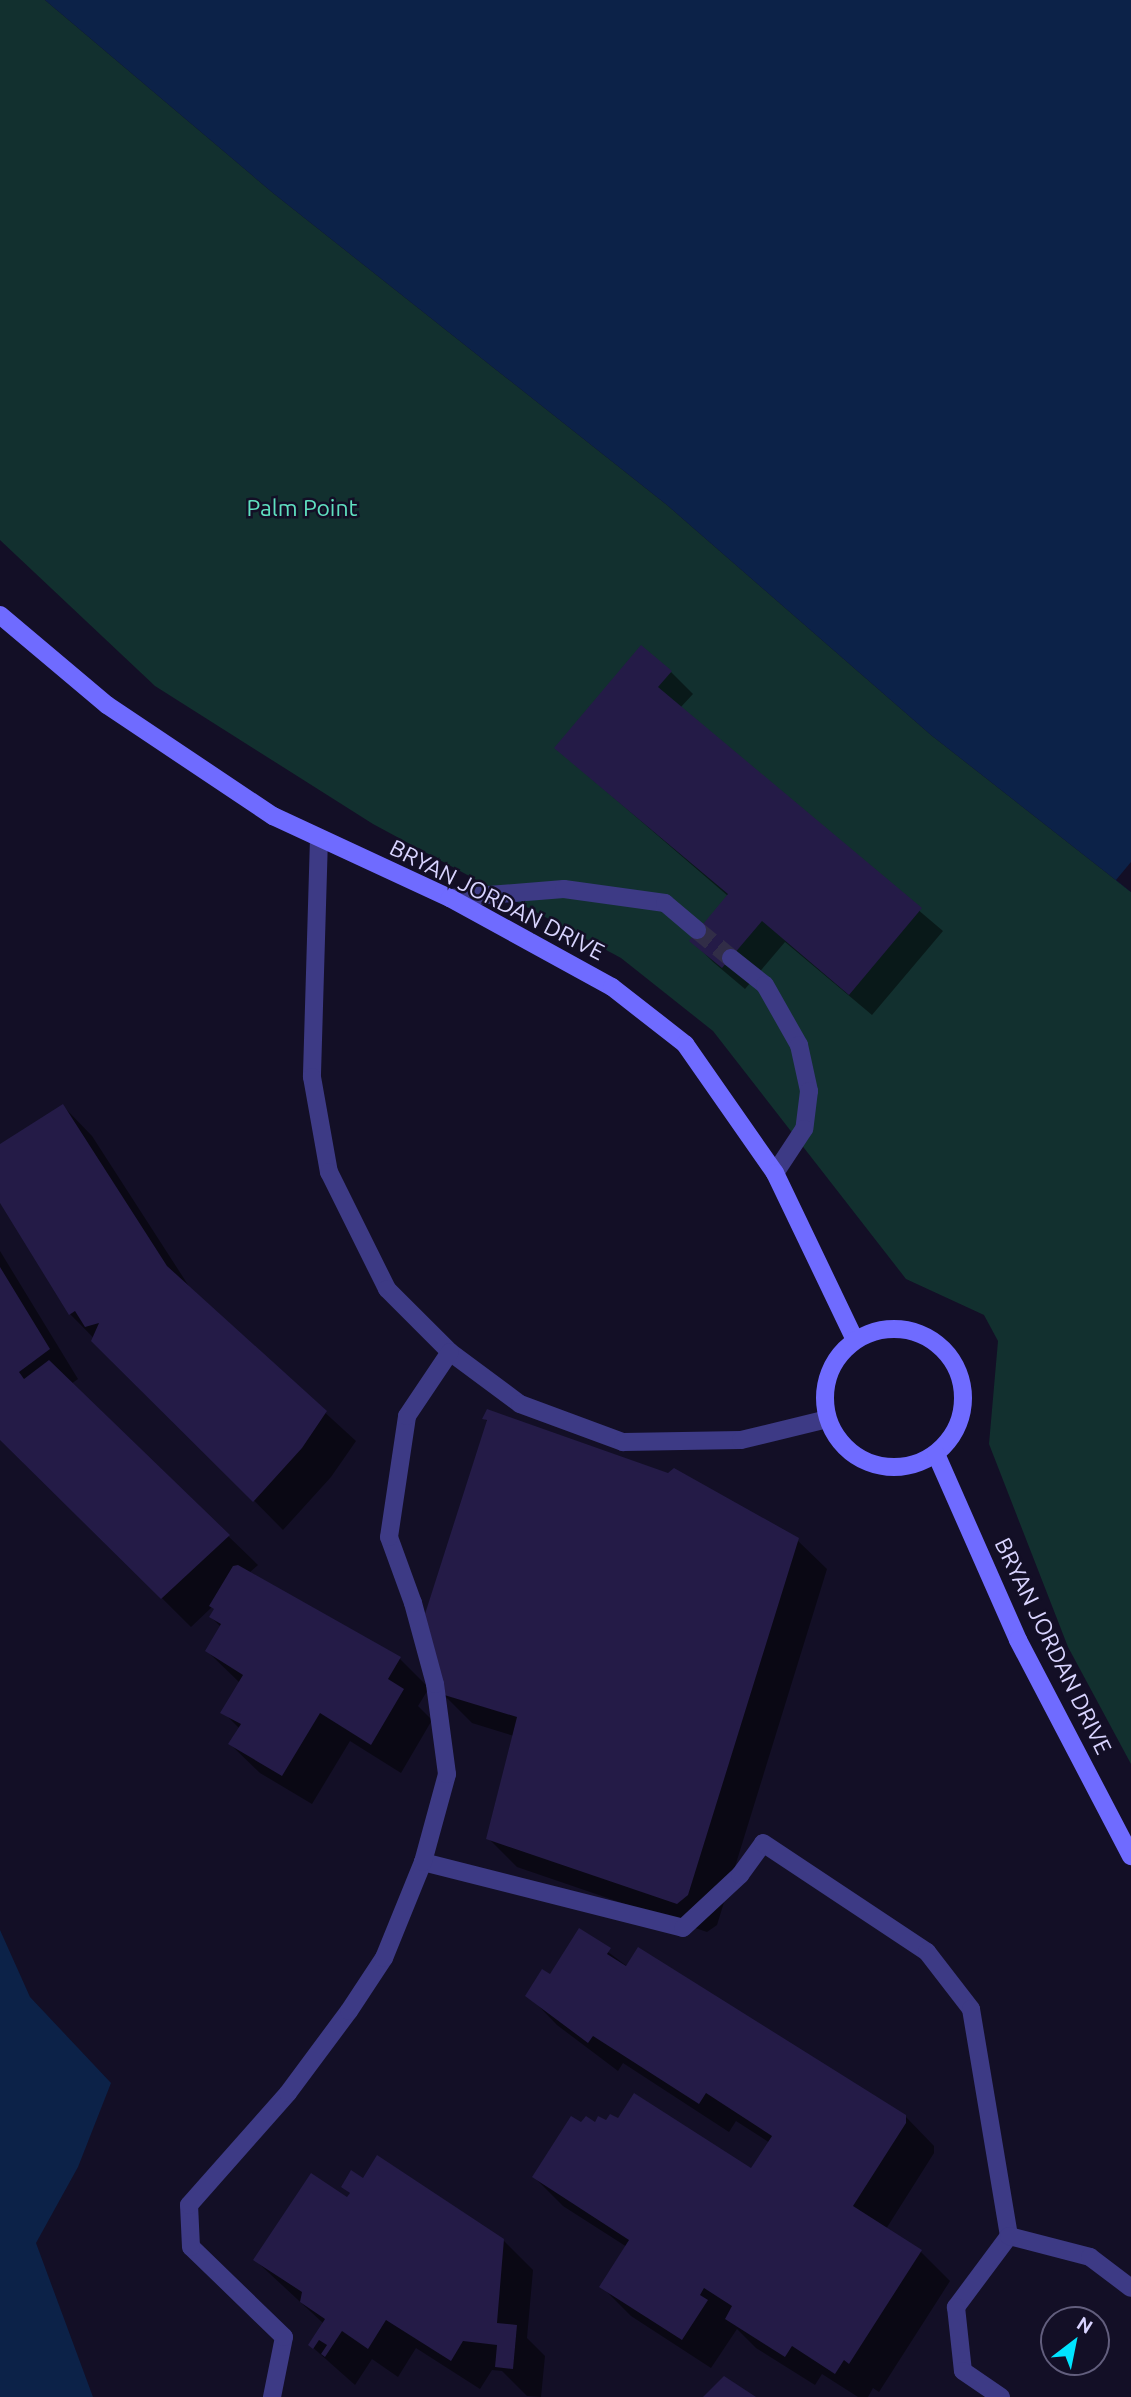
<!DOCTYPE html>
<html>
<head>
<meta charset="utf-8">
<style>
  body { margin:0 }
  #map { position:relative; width:1131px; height:2397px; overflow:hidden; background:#130f26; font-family:Ubuntu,sans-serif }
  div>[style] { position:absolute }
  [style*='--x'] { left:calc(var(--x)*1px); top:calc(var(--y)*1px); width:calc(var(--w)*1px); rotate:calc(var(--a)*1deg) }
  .green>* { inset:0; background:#12302f }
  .water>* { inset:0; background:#0c2248 }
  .pier>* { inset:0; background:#130f26 }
  .shadow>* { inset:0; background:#0007 }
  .building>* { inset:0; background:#241b47 }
  .street-tunnel>* { height:18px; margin-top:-9px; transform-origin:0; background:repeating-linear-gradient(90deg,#312d47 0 18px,transparent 0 27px) }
  .lane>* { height:18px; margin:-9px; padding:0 9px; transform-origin:9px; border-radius:9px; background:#3d3a85 }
  .street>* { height:18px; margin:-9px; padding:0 9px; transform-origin:9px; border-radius:9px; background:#3d3a85 }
  .secondary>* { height:18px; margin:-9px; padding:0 9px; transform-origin:9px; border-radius:9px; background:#6f6bff }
  .secondary>.ring { margin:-9px; padding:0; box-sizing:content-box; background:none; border:18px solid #6f6bff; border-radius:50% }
  span { translate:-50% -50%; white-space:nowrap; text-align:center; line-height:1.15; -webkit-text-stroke:5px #130f26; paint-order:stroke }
  .park-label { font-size:23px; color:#5fe0c0 }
  .street-label { font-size:23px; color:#d9d4ff }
  .north { position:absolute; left:1040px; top:2306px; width:70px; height:70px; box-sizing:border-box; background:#130f26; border:2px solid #625e7d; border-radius:50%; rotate:32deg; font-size:19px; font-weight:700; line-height:28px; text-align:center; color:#d9d4ff }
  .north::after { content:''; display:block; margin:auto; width:24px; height:32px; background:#00e5ff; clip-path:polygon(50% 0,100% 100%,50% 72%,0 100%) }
</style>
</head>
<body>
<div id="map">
  <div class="green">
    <div style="clip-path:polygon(0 0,45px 0,273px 193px,667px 505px,931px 735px,1131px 892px,1131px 1764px,1068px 1647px,989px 1444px,998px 1341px,984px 1315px,906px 1279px,713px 1031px,684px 1008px,621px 958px,373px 824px,155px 686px,0 540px)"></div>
  </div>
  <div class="water">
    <div style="clip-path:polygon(45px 0,1131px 0,1131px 892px,931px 735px,667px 505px,273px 193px)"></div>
    <div style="clip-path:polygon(0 1930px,30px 1997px,111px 2083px,78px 2167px,36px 2243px,93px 2397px,0 2397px)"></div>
  </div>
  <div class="pier">
    <div style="clip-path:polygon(1131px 862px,1131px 892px,1116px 880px)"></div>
  </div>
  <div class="shadow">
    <div style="clip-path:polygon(671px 672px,693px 694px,680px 708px,943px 931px,872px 1015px,785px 942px,745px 989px,713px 962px,691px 940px,728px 896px,556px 748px)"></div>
    <div style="clip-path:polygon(63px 1106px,92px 1136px,192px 1291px,356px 1441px,331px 1477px,283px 1530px,70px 1314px,0 1200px,0 1146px)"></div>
    <div style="clip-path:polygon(0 1251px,78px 1379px,71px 1384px,258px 1565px,249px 1573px,400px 1659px,429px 1688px,418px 1706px,432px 1720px,401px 1773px,350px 1741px,312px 1804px,260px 1773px,230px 1744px,240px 1729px,223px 1712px,240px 1683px,207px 1651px,221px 1627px,211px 1617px,216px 1610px,212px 1607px,191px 1627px,0 1437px)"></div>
    <div style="clip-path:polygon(484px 1418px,797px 1540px,827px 1569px,717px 1925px,707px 1932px,517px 1867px,488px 1838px,514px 1736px,472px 1723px,442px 1693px,488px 1422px)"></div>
    <div style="clip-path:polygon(580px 1931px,628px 1967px,905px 2116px,934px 2146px,934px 2153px,886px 2229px,921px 2252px,950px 2281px,879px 2392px,873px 2388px,868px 2397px,858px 2397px,822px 2374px,815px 2385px,756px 2348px,737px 2329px,711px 2368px,631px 2316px,601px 2286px,627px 2247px,563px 2206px,534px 2177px,582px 2125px,595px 2124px,752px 2171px,770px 2143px,736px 2121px,729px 2132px,623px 2063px,618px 2071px,557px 2025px,528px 1995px,551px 1976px)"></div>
    <div style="clip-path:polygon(363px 2180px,503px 2240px,533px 2270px,527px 2338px,545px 2356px,541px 2397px,527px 2396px,502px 2371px,492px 2370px,480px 2389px,416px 2348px,398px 2377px,372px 2359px,355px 2385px,310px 2345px,324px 2324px,255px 2260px,347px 2199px,351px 2194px,343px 2187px)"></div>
  </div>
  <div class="building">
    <div style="clip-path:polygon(641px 645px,672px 671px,658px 687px,922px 908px,849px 995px,762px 921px,722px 968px,689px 941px,728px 894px,554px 748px)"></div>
    <div style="clip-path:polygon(63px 1104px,167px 1266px,327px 1411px,302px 1448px,253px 1502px,91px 1341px,99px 1323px,85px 1327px,75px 1311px,69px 1315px,0 1203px,0 1144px)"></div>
    <div style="clip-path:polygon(0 1267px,50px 1349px,19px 1372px,24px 1379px,49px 1360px,230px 1535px,161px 1599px,0 1440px)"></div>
    <div style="clip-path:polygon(487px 1409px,668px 1473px,674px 1468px,799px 1538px,688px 1895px,677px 1904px,486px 1839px,517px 1717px,441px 1694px,425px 1614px,487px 1420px,482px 1419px)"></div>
    <div style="clip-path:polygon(238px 1565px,401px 1657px,388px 1679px,404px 1689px,371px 1745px,320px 1713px,282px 1776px,228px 1744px,241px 1724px,220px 1713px,243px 1675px,205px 1651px,221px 1624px,209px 1617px,214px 1609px,209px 1606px,233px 1566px)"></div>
    <div style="clip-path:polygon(579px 1928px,611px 1948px,607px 1954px,626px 1966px,638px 1947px,906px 2115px,906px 2123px,853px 2206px,922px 2250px,849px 2364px,844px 2360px,835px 2374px,792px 2346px,785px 2357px,725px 2319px,732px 2306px,704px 2288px,700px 2295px,708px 2300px,682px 2340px,599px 2287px,629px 2240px,532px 2177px,571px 2116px,581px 2122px,586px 2116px,595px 2122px,598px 2116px,606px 2120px,610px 2114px,618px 2118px,634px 2093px,751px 2168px,772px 2136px,706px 2093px,699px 2104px,593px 2036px,588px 2043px,525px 1996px,542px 1969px,550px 1974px)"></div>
    <div style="clip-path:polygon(377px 2155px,504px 2239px,497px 2323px,517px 2325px,513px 2369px,495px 2367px,497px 2345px,463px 2341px,451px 2361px,386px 2320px,368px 2349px,342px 2331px,325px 2357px,321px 2354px,327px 2345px,319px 2340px,313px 2349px,308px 2345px,325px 2319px,300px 2302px,302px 2292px,253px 2260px,311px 2173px,347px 2197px,350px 2193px,341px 2187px,351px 2170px,363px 2178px)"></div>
    <div style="clip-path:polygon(724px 2376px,756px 2397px,703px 2397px)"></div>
  </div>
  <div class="street-tunnel">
    <div style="--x:697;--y:930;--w:44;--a:39.5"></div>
  </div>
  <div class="lane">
    <div style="--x:319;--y:838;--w:239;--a:91.7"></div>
    <div style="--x:312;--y:1077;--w:97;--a:79.9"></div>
    <div style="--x:329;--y:1172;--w:131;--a:63.6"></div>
    <div style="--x:387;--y:1289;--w:89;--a:45"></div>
    <div style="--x:450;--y:1352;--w:87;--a:36.6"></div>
    <div style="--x:520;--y:1404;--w:110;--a:20.3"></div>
    <div style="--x:623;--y:1442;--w:118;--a:-1"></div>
    <div style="--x:741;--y:1440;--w:89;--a:-13.6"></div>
    <div style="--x:423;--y:1862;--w:268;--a:14.2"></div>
    <div style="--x:683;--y:1928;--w:78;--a:-42.9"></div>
    <div style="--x:740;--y:1875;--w:39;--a:-54"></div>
    <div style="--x:763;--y:1843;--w:197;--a:33.6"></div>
    <div style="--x:927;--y:1952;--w:72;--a:52.3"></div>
    <div style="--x:971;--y:2009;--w:230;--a:80.5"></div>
    <div style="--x:1009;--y:2236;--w:89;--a:126.7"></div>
    <div style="--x:956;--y:2307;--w:64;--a:83.8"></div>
    <div style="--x:963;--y:2371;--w:46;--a:34.4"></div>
    <div style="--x:1009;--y:2236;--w:84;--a:14.5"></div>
    <div style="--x:1090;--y:2257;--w:51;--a:37.1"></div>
    <div style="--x:272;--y:2397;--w:61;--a:-78.7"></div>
    <div style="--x:284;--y:2337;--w:129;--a:-135.9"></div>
    <div style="--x:191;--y:2247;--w:42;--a:-92.7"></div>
    <div style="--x:189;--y:2205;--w:149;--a:-48.5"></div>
    <div style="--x:288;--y:2093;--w:102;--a:-53.4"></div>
    <div style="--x:349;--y:2011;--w:64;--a:-56.6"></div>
    <div style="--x:384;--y:1958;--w:104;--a:-67.9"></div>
    <div style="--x:423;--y:1862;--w:91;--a:-74.7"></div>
    <div style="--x:447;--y:1774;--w:91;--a:-97.6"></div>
    <div style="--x:435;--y:1684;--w:84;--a:-105.2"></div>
    <div style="--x:413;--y:1603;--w:70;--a:-110"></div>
    <div style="--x:389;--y:1537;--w:122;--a:-81.5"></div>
    <div style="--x:407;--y:1416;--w:77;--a:-56.1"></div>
  </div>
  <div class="street">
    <div style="--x:450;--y:898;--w:114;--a:-4.5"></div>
    <div style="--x:564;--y:889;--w:102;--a:7.9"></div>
    <div style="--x:665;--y:903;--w:42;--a:40.2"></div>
    <div style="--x:731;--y:958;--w:43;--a:38.5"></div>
    <div style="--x:765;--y:985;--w:69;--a:60.5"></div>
    <div style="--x:799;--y:1045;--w:47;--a:77.7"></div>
    <div style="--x:809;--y:1091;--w:38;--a:97"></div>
    <div style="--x:804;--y:1129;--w:53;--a:123.4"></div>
  </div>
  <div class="secondary">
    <div style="--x:0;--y:615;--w:140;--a:40.1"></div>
    <div style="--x:107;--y:705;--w:200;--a:33.8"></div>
    <div style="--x:273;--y:816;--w:195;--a:24.9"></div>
    <div style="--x:450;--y:898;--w:185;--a:28.8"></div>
    <div style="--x:612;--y:987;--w:93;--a:38"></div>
    <div style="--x:685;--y:1044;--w:157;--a:55.1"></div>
    <div style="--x:775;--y:1173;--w:185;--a:64.4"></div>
    <div class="ring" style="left:825px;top:1329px;width:120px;height:120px"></div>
    <div style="--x:936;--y:1454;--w:203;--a:66.2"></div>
    <div style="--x:1018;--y:1640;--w:244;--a:62.4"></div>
  </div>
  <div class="park-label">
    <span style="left:302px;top:508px">Palm Point</span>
  </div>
  <div class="street-label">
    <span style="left:497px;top:900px;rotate:27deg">BRYAN JORDAN DRIVE</span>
    <span style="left:1053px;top:1646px;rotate:64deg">BRYAN JORDAN DRIVE</span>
  </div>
  <div class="north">N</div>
</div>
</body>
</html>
